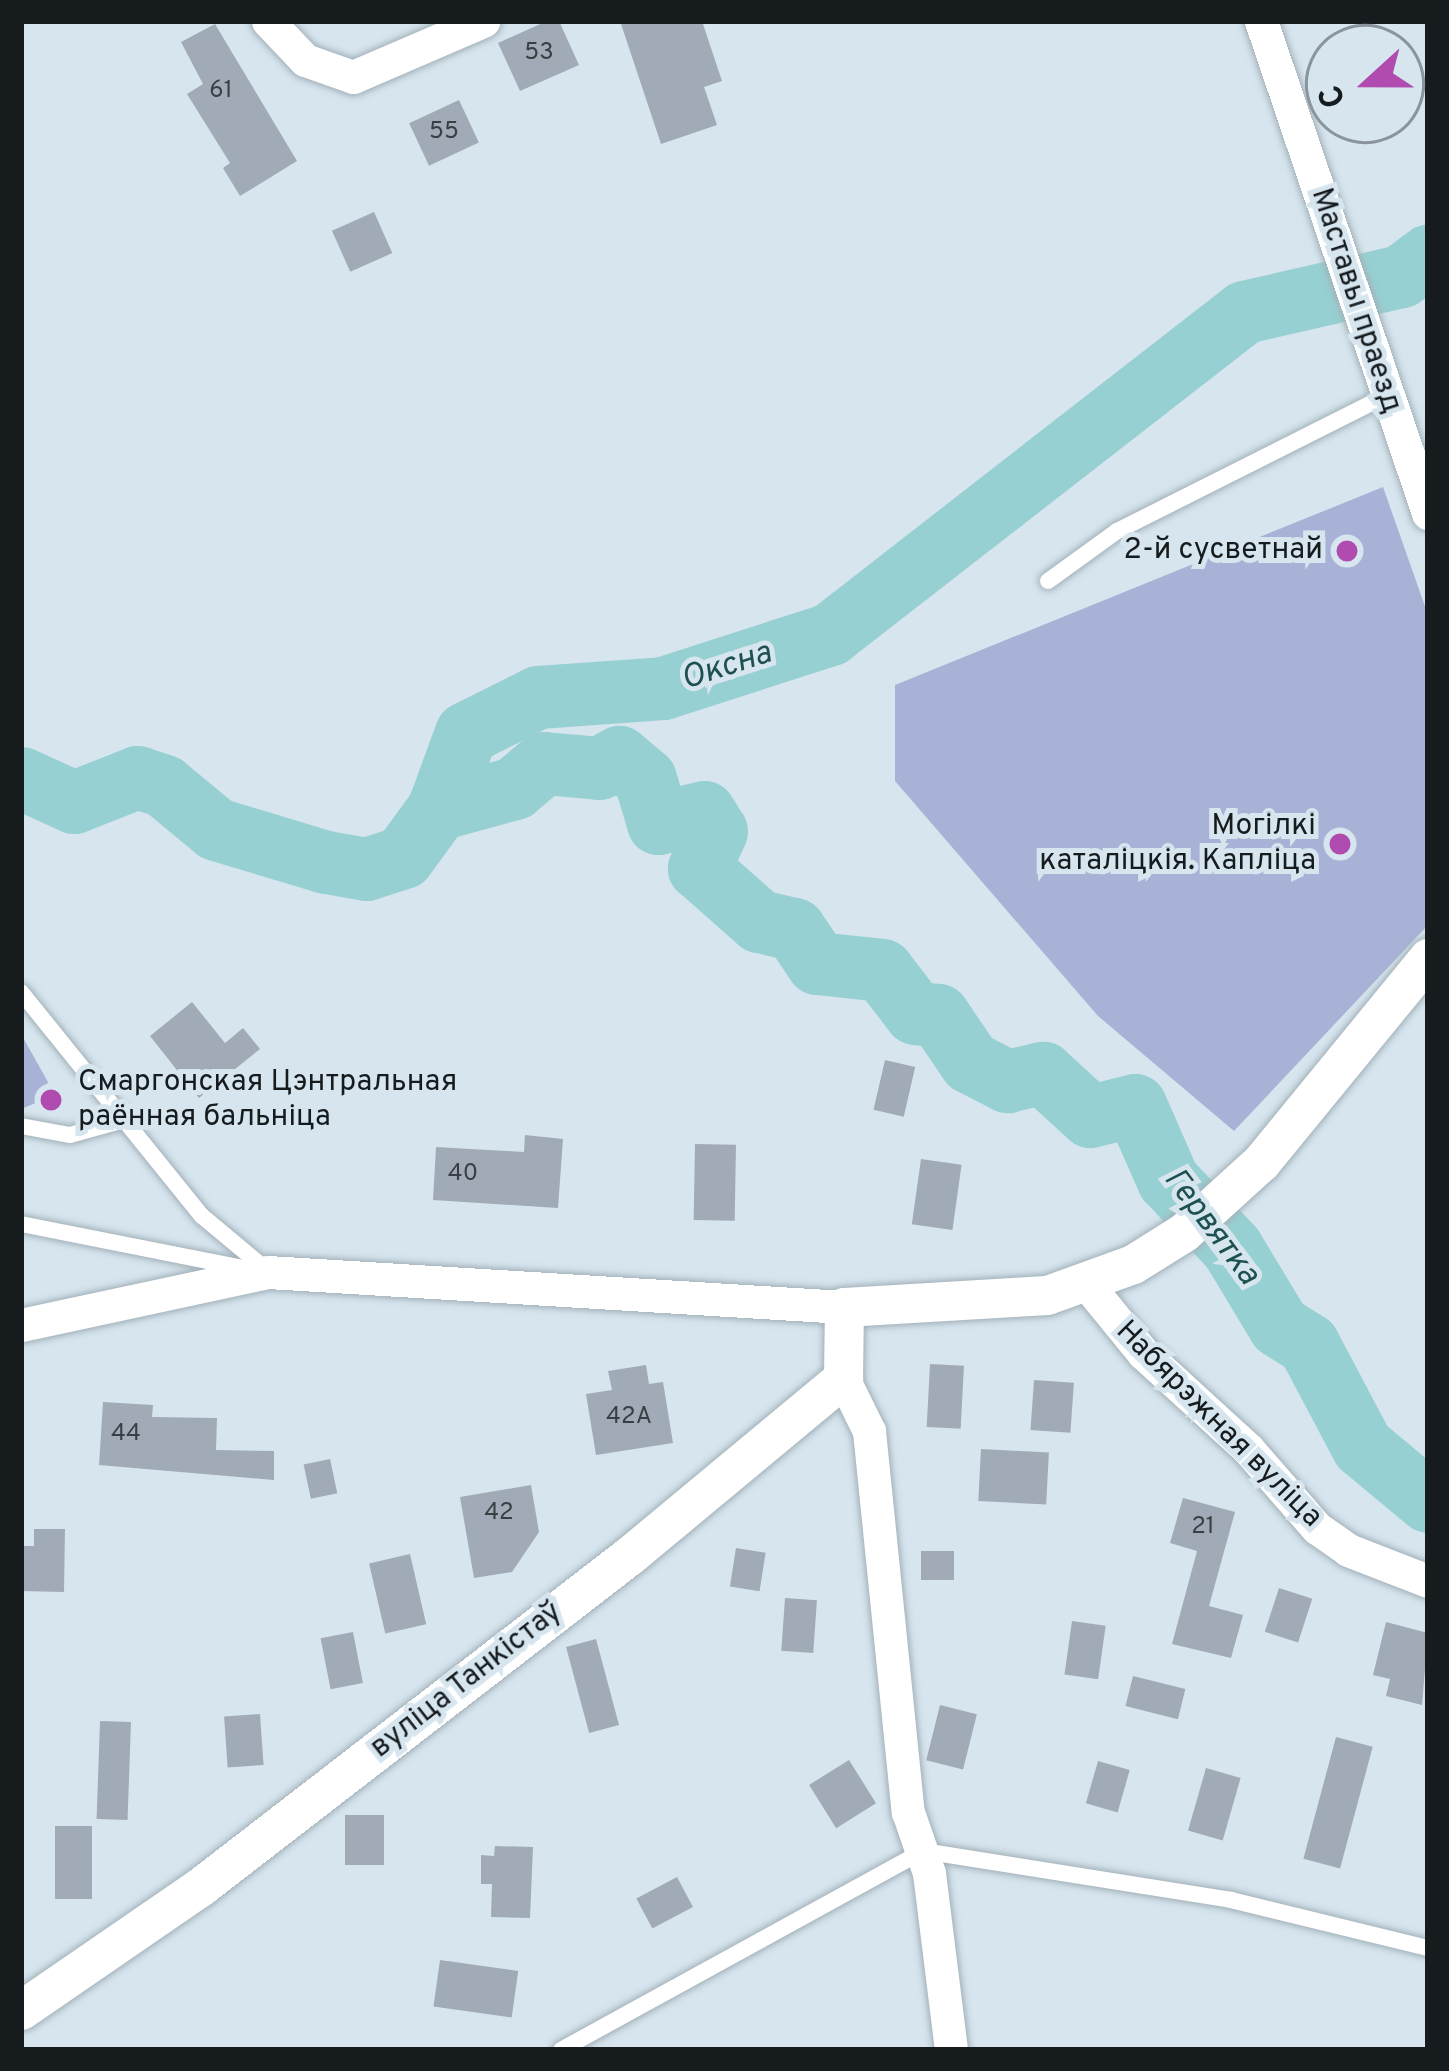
<!DOCTYPE html>
<html>
<head>
<meta charset="utf-8">
<style>
  body { margin:0 }
  #map { position:relative; width:1449px; height:2071px; overflow:hidden; background:#d6e5ee; font-family:Overpass,sans-serif }
  div>[style] { position:absolute }
  [style*='--x'] { left:calc(var(--x)*1px); top:calc(var(--y)*1px); width:calc(var(--w)*1px); rotate:calc(var(--a)*1deg) }
  .green>* { inset:0; background:#a8b2d6 }
  .river>* { height:63px; margin:-31.5px; padding:0 31.5px; transform-origin:31.5px; border-radius:31.5px; background:#97d0d2 }
  .building>* { inset:0; background:#a1abb7; transform-origin:0 0 }
  .roads { filter:drop-shadow(0 0 3px #a3b1b9) drop-shadow(0 0 3px #a3b1b9) }
  .service>* { height:16px; margin:-8px; padding:0 8px; transform-origin:8px; border-radius:8px; background:#fff }
  .minor>* { height:33px; margin:-16.5px; padding:0 16.5px; transform-origin:16.5px; border-radius:16.5px; background:#fff }
  .tertiary>* { height:39px; margin:-19.5px; padding:0 19.5px; transform-origin:19.5px; border-radius:19.5px; background:#fff }
  .dots>* { width:33px; height:33px; translate:-50% -50%; box-sizing:border-box; border:6px solid #d6e5ee; border-radius:50% }
  span { translate:-50% -50%; white-space:nowrap; text-align:center; line-height:1.15; -webkit-text-stroke:10px #d6e5ee; paint-order:stroke }
  .number-label { font-size:24px; color:#393f44 }
  .number-label span { -webkit-text-stroke-width:0 }
  .street-label { font-size:30px; color:#161b1e }
  .poi-label { font-size:30px; color:#161b1e }
  .right { translate:-100% -50%; text-align:right }
  .left { translate:0 -50%; text-align:left }
  .water-label { font-size:33px; color:#1e5052; font-style:italic }
  .frame { position:absolute; inset:0; border:24px solid #161b1e; pointer-events:none }
  .north { position:absolute; left:1305px; top:24px; width:120px; height:120px; box-sizing:border-box; background:#d6e5ee; border:3px solid #89949b; border-radius:50%; rotate:249deg; font-size:33px; font-weight:700; line-height:48px; text-align:center; color:#161b1e }
  .north::after { content:''; display:block; margin:auto; width:42px; height:54px; background:#b04bb0; clip-path:polygon(50% 0,100% 100%,50% 72%,0 100%) }
</style>
</head>
<body>
<div id="map">
  <div class="green">
    <div style="clip-path:polygon(1383px 487px,1428px 615px,1428px 925px,1234px 1131px,1098px 1016px,895px 781px,895px 685px)"></div>
    <div style="clip-path:polygon(21px 1034px,48px 1082px,38px 1102px,21px 1109px)"></div>
  </div>
  <div class="river">
    <div style="--x:21;--y:778;--w:58;--a:24.4"></div>
    <div style="--x:74;--y:802;--w:68;--a:-21.6"></div>
    <div style="--x:137;--y:777;--w:28;--a:18"></div>
    <div style="--x:164;--y:786;--w:67;--a:39.6"></div>
    <div style="--x:216;--y:829;--w:115;--a:16.7"></div>
    <div style="--x:326;--y:862;--w:41;--a:9.9"></div>
    <div style="--x:366;--y:869;--w:39;--a:-18"></div>
    <div style="--x:403;--y:857;--w:59;--a:-53.9"></div>
    <div style="--x:438;--y:809;--w:81;--a:-69.8"></div>
    <div style="--x:466;--y:733;--w:80;--a:-26.6"></div>
    <div style="--x:538;--y:697;--w:125;--a:-4.1"></div>
    <div style="--x:663;--y:688;--w:176;--a:-17.9"></div>
    <div style="--x:830;--y:634;--w:524;--a:-37.87"></div>
    <div style="--x:1244;--y:312;--w:161;--a:-12.9"></div>
    <div style="--x:1401;--y:276;--w:34;--a:-37"></div>
    <div style="--x:438;--y:809;--w:79;--a:-15.4"></div>
    <div style="--x:514;--y:788;--w:39;--a:-40"></div>
    <div style="--x:544;--y:763;--w:55;--a:5.2"></div>
    <div style="--x:599;--y:768;--w:23;--a:-29"></div>
    <div style="--x:619;--y:757;--w:34;--a:40"></div>
    <div style="--x:645;--y:779;--w:46;--a:73.5"></div>
    <div style="--x:658;--y:823;--w:47;--a:-13.4"></div>
    <div style="--x:704;--y:812;--w:22;--a:58"></div>
    <div style="--x:716;--y:831;--w:41;--a:114.7"></div>
    <div style="--x:699;--y:868;--w:80;--a:41.5"></div>
    <div style="--x:759;--y:921;--w:36;--a:13"></div>
    <div style="--x:794;--y:929;--w:41;--a:55.9"></div>
    <div style="--x:817;--y:963;--w:65;--a:6.1"></div>
    <div style="--x:882;--y:970;--w:54;--a:52.5"></div>
    <div style="--x:915;--y:1013;--w:23;--a:5"></div>
    <div style="--x:938;--y:1015;--w:57;--a:55.8"></div>
    <div style="--x:970;--y:1062;--w:42;--a:27.2"></div>
    <div style="--x:1007;--y:1081;--w:37;--a:-13"></div>
    <div style="--x:1043;--y:1073;--w:64;--a:42.5"></div>
    <div style="--x:1090;--y:1116;--w:46;--a:-13.7"></div>
    <div style="--x:1135;--y:1105;--w:82;--a:66.3"></div>
    <div style="--x:1168;--y:1180;--w:93;--a:46.7"></div>
    <div style="--x:1232;--y:1248;--w:91;--a:58.9"></div>
    <div style="--x:1279;--y:1326;--w:34;--a:32"></div>
    <div style="--x:1308;--y:1344;--w:115;--a:62.1"></div>
    <div style="--x:1362;--y:1446;--w:86;--a:39.8"></div>
  </div>
  <div class="building">
    <div style="clip-path:polygon(547px 21px,559px 21px,579px 65px,520px 91px,498px 43px)"></div>
    <div style="clip-path:polygon(620px 21px,702px 21px,722px 81px,704px 87px,717px 125px,661px 144px)"></div>
    <div style="clip-path:polygon(215px 24px,297px 161px,240px 196px,223px 168px,230px 163px,187px 94px,203px 84px,181px 42px)"></div>
    <div style="left:459px;top:100px;width:47px;height:55px;rotate:65deg"></div>
    <div style="left:374px;top:212px;width:45px;height:46px;rotate:66deg"></div>
    <div style="clip-path:polygon(192px 1002px,225px 1043px,243px 1028px,260px 1049px,199px 1098px,150px 1036px)"></div>
    <div style="left:885px;top:1060px;width:31px;height:51px;rotate:13deg"></div>
    <div style="clip-path:polygon(525px 1135px,563px 1139px,558px 1208px,433px 1200px,436px 1147px,524px 1152px)"></div>
    <div style="left:695px;top:1144px;width:41px;height:76px;rotate:1deg"></div>
    <div style="left:921px;top:1159px;width:41px;height:66px;rotate:8deg"></div>
    <div style="left:930px;top:1364px;width:34px;height:63px;rotate:3deg"></div>
    <div style="clip-path:polygon(646px 1365px,649px 1384px,663px 1382px,673px 1443px,596px 1455px,586px 1394px,612px 1390px,608px 1371px)"></div>
    <div style="left:1034px;top:1380px;width:40px;height:50px;rotate:4deg"></div>
    <div style="clip-path:polygon(103px 1402px,153px 1405px,152px 1417px,217px 1418px,216px 1450px,274px 1451px,274px 1480px,99px 1465px)"></div>
    <div style="left:981px;top:1449px;width:68px;height:52px;rotate:3deg"></div>
    <div style="left:330px;top:1459px;width:35px;height:27px;rotate:78deg"></div>
    <div style="clip-path:polygon(531px 1485px,539px 1532px,512px 1572px,474px 1578px,460px 1497px)"></div>
    <div style="clip-path:polygon(1183px 1498px,1235px 1512px,1209px 1606px,1243px 1615px,1231px 1658px,1172px 1644px,1197px 1551px,1170px 1543px)"></div>
    <div style="clip-path:polygon(34px 1529px,65px 1529px,64px 1592px,21px 1591px,21px 1546px,34px 1546px)"></div>
    <div style="left:736px;top:1548px;width:30px;height:39px;rotate:9deg"></div>
    <div style="left:921px;top:1551px;width:33px;height:29px"></div>
    <div style="left:410px;top:1554px;width:72px;height:42px;rotate:77deg"></div>
    <div style="left:1279px;top:1588px;width:35px;height:46px;rotate:18deg"></div>
    <div style="left:785px;top:1598px;width:32px;height:53px;rotate:4deg"></div>
    <div style="left:1072px;top:1621px;width:34px;height:54px;rotate:8deg"></div>
    <div style="clip-path:polygon(1386px 1622px,1428px 1633px,1422px 1705px,1386px 1696px,1390px 1679px,1373px 1675px)"></div>
    <div style="left:353px;top:1632px;width:52px;height:33px;rotate:79deg"></div>
    <div style="left:596px;top:1639px;width:89px;height:31px;rotate:75deg"></div>
    <div style="left:1133px;top:1676px;width:54px;height:31px;rotate:14deg"></div>
    <div style="left:940px;top:1705px;width:38px;height:57px;rotate:14deg"></div>
    <div style="left:260px;top:1714px;width:51px;height:36px;rotate:86deg"></div>
    <div style="left:100px;top:1721px;width:31px;height:98px;rotate:2deg"></div>
    <div style="left:1336px;top:1737px;width:38px;height:126px;rotate:15deg"></div>
    <div style="left:849px;top:1760px;width:51px;height:47px;rotate:58deg"></div>
    <div style="left:1098px;top:1761px;width:33px;height:44px;rotate:16deg"></div>
    <div style="left:1206px;top:1768px;width:36px;height:65px;rotate:16deg"></div>
    <div style="left:345px;top:1815px;width:39px;height:50px"></div>
    <div style="left:55px;top:1826px;width:37px;height:73px"></div>
    <div style="clip-path:polygon(495px 1846px,533px 1847px,530px 1918px,491px 1917px,492px 1884px,481px 1884px,481px 1855px,494px 1856px)"></div>
    <div style="left:677px;top:1877px;width:34px;height:46px;rotate:62deg"></div>
    <div style="left:440px;top:1960px;width:79px;height:47px;rotate:8deg"></div>
  </div>
  <div class="roads">
    <div class="service">
      <div style="--x:1048;--y:581;--w:85;--a:-35.9"></div>
      <div style="--x:1117;--y:531;--w:300;--a:-26.7"></div>
      <div style="--x:21;--y:992;--w:288;--a:51.1"></div>
      <div style="--x:202;--y:1216;--w:86;--a:39.8"></div>
      <div style="--x:21;--y:1126;--w:50;--a:10.4"></div>
      <div style="--x:70;--y:1135;--w:56;--a:-15.5"></div>
      <div style="--x:21;--y:1224;--w:227;--a:11.2"></div>
      <div style="--x:561;--y:2050;--w:413;--a:-28.8"></div>
      <div style="--x:923;--y:1851;--w:312;--a:9"></div>
      <div style="--x:1231;--y:1900;--w:203;--a:13.7"></div>
    </div>
    <div class="minor">
      <div style="--x:268;--y:21;--w:54;--a:46.5"></div>
      <div style="--x:305;--y:60;--w:51;--a:19.5"></div>
      <div style="--x:353;--y:77;--w:142;--a:-23.3"></div>
      <div style="--x:1261;--y:21;--w:520;--a:71.25"></div>
      <div style="--x:1086;--y:1283;--w:90;--a:50.8"></div>
      <div style="--x:1143;--y:1353;--w:142;--a:42.4"></div>
      <div style="--x:1248;--y:1449;--w:105;--a:48.9"></div>
      <div style="--x:1317;--y:1528;--w:38;--a:35"></div>
      <div style="--x:1348;--y:1550;--w:86;--a:21.2"></div>
      <div style="--x:21;--y:1325;--w:253;--a:-12.1"></div>
      <div style="--x:268;--y:1272;--w:577;--a:3.48"></div>
      <div style="--x:843;--y:1378;--w:59;--a:63.9"></div>
      <div style="--x:869;--y:1431;--w:383;--a:84.2"></div>
      <div style="--x:908;--y:1812;--w:65;--a:71"></div>
      <div style="--x:929;--y:1873;--w:178;--a:82.9"></div>
    </div>
    <div class="tertiary">
      <div style="--x:21;--y:2010;--w:217;--a:-34.5"></div>
      <div style="--x:200;--y:1887;--w:543;--a:-37.67"></div>
      <div style="--x:630;--y:1555;--w:277;--a:-39.7"></div>
      <div style="--x:843;--y:1378;--w:71;--a:-89.2"></div>
      <div style="--x:844;--y:1307;--w:203;--a:-3.4"></div>
      <div style="--x:1047;--y:1295;--w:91;--a:-19.8"></div>
      <div style="--x:1133;--y:1264;--w:60;--a:-32.1"></div>
      <div style="--x:1184;--y:1232;--w:104;--a:-42.3"></div>
      <div style="--x:1261;--y:1162;--w:264;--a:-50.7"></div>
    </div>
  </div>
  <div class="dots">
    <div style="left:1347px;top:551px;background:#b04bb0"></div>
    <div style="left:1340px;top:844px;background:#b04bb0"></div>
    <div style="left:51px;top:1100px;background:#b04bb0"></div>
  </div>
  <div class="number-label">
    <span style="left:539px;top:54px">53</span>
    <span style="left:221px;top:92px">61</span>
    <span style="left:444px;top:133px">55</span>
    <span style="left:463px;top:1175px">40</span>
    <span style="left:629px;top:1418px">42А</span>
    <span style="left:126px;top:1435px">44</span>
    <span style="left:499px;top:1514px">42</span>
    <span style="left:1203px;top:1528px">21</span>
  </div>
  <div class="street-label">
    <span style="left:1355px;top:301px;rotate:72deg">Маставы праезд</span>
    <span style="left:1218px;top:1425px;rotate:45deg">Набярэжная вуліца</span>
    <span style="left:467px;top:1681px;rotate:-38deg">вуліца Танкістаў</span>
  </div>
  <div class="poi-label">
    <span class="right" style="left:1323px;top:551px">2-й сусветнай</span>
    <span class="right" style="left:1316px;top:844px">Могілкі<br>каталіцкія. Капліца</span>
    <span class="left" style="left:78px;top:1100px">Смаргонская Цэнтральная<br>раённая бальніца</span>
  </div>
  <div class="water-label">
    <span style="left:727px;top:668px;rotate:-18deg">Оксна</span>
    <span style="left:1210px;top:1228px;rotate:53deg">Гервятка</span>
  </div>
  <div class="frame"></div>
  <div class="north">С</div>
</div>
</body>
</html>
